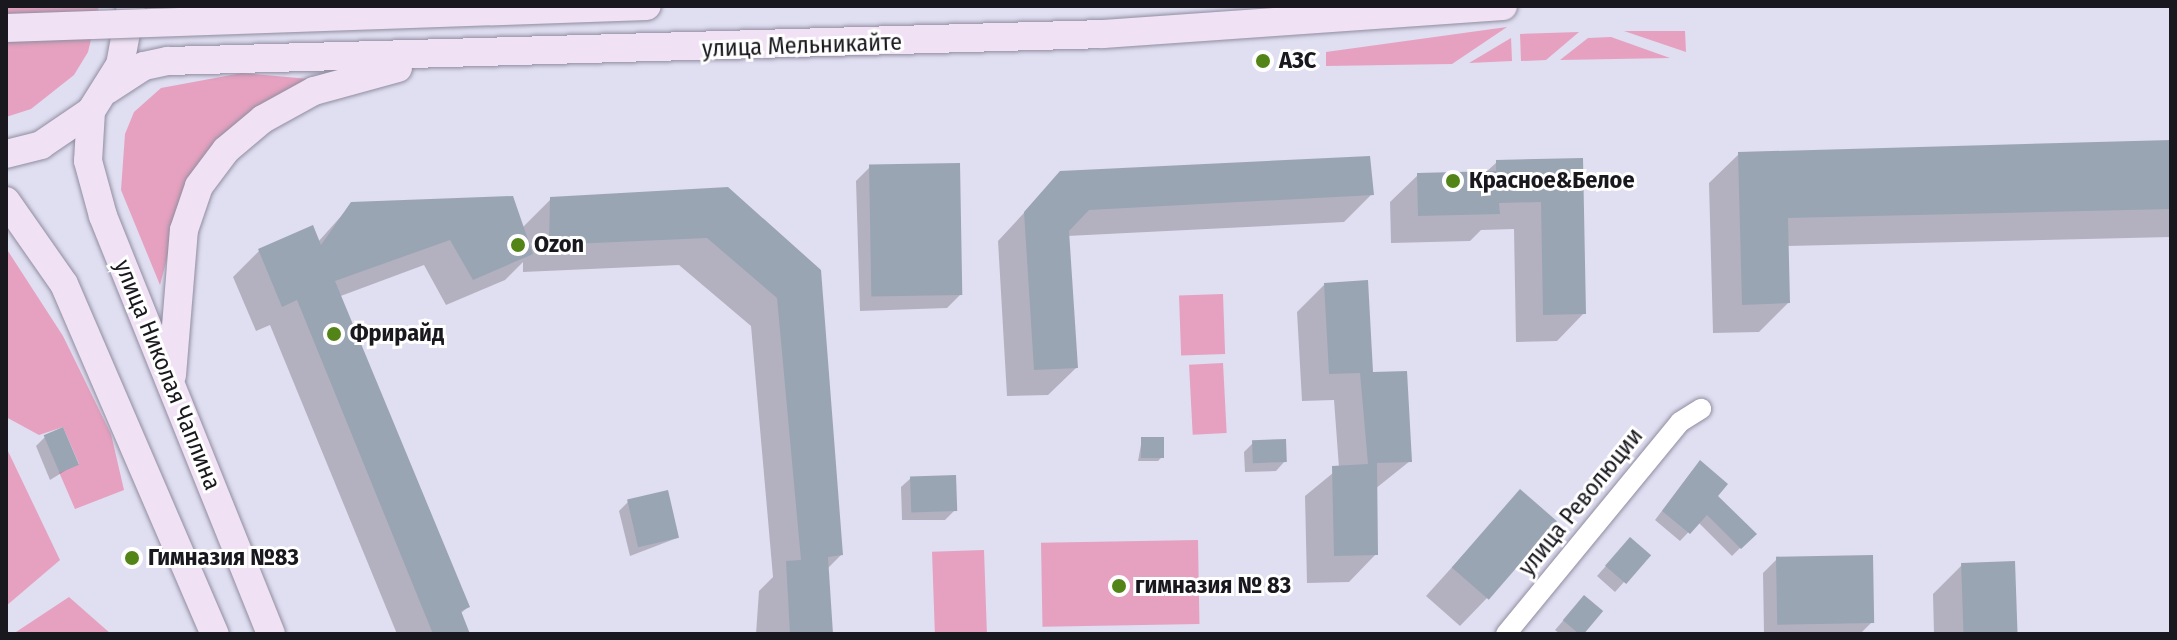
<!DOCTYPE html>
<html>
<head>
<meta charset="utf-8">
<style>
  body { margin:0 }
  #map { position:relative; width:2177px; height:640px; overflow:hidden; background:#e0def1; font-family:"Fira Sans Condensed",sans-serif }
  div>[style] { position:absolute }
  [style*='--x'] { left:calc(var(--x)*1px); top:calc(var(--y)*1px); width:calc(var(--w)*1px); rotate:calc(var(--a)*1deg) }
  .green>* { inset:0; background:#e5a1bf; transform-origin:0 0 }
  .shadow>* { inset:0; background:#0003 }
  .building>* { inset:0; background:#9aa5b4; transform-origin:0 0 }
  .roads { filter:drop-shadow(0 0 2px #8f8ea0) drop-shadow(0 0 2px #8f8ea0) }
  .street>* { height:20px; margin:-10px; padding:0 10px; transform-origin:10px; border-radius:10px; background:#fff }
  .secondary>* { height:28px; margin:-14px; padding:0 14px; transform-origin:14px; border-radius:14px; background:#f1e1f4 }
  .bridges { filter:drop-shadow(0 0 2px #8f8ea0) drop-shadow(0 0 2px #8f8ea0) }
  .secondary-bridge>* { height:28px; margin:-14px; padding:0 14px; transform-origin:14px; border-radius:14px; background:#f1e1f4 }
  .dots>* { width:22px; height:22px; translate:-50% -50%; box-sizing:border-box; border:4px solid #fff; border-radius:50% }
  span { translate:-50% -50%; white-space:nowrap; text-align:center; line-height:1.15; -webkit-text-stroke:6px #fff; paint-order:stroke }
  .street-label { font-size:24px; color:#18181e }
  .poi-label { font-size:24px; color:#18181e; font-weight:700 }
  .left { translate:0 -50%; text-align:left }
  .frame { position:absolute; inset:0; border:8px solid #18181e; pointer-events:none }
</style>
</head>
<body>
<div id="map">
  <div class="green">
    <div style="clip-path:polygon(6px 6px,99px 6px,88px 52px,74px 75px,31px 109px,6px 117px)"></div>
    <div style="clip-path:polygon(1507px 27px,1452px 64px,1326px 66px,1326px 52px)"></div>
    <div style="clip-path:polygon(1624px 31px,1685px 31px,1686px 52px)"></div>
    <div style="clip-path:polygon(1579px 32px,1546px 60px,1521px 61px,1520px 34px)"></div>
    <div style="clip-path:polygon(1511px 37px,1512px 61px,1469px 63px,1511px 38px)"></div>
    <div style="clip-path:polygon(1611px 37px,1670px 58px,1560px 60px,1588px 38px)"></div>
    <div style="clip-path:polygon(242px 73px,309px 79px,187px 183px,160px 285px,121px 190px,125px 134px,134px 112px,161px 88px)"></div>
    <div style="clip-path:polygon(6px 248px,63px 336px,111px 434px,124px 490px,75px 509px,59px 472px,79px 464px,63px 427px,39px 435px,6px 417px)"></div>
    <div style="left:1223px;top:294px;width:60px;height:44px;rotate:88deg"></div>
    <div style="left:1223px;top:363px;width:70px;height:34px;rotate:87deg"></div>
    <div style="clip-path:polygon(6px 447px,60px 560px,6px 606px)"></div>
    <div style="left:1198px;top:540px;width:84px;height:157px;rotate:89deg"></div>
    <div style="left:984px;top:550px;width:84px;height:52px;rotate:88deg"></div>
    <div style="clip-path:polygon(69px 597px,111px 634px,13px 634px)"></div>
  </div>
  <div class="shadow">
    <div style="clip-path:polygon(2171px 142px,2171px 237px,1787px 246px,1788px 303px,1759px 332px,1713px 333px,1709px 183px,1739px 154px)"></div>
    <div style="clip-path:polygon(1581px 160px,1584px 313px,1557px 341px,1516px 342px,1514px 229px,1481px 230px,1470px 241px,1391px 243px,1390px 202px,1418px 175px,1485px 173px,1497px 162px)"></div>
    <div style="clip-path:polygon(870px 167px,961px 294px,947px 308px,860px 311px,856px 181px)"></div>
    <div style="clip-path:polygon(1061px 173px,1372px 194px,1344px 222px,1067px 236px,1076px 368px,1048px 395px,1007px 396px,998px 241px)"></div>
    <div style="clip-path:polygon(728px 189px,819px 271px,841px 555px,827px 569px,831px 634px,756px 634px,759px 591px,773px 577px,751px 326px,679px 265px,523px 272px,523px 262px,505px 280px,446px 305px,424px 265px,338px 297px,468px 607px,460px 614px,468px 634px,397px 634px,270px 325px,256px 331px,233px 277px,259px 251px,318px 242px,352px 204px,522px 228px,551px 199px)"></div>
    <div style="clip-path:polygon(1325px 284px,1410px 461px,1375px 489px,1376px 554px,1349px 582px,1307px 583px,1305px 496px,1339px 468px,1334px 400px,1302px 401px,1297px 312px)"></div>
    <div style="clip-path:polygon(45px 437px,76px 464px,50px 480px,36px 446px)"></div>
    <div style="clip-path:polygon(1142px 439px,1162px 457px,1158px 461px,1138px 461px)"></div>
    <div style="clip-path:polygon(1253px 443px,1285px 461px,1276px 471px,1245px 472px,1244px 452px)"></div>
    <div style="clip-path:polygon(1692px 471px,1754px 534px,1732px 556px,1698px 522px,1680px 541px,1655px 520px)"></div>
    <div style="clip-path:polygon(911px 478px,955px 510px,945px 520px,902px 520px,901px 487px)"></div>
    <div style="clip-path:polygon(1520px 492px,1487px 598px,1460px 626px,1426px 596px)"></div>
    <div style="clip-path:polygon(628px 502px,677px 538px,630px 556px,619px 511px)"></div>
    <div style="clip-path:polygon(1621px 549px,1624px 582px,1615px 592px,1597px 576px)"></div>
    <div style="clip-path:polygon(1777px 559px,1872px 622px,1860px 634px,1764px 634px,1763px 573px)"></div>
    <div style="clip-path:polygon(1962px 565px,2016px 634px,1934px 634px,1933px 594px)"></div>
    <div style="clip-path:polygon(1575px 607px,1600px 612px,1581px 634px,1560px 634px,1555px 630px)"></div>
  </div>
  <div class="building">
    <div style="clip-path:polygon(2171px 140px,2171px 209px,1788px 218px,1790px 303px,1742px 305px,1738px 152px)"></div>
    <div style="clip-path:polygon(1370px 156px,1374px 195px,1089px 210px,1069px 231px,1078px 368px,1034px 370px,1024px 212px,1060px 171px)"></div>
    <div style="clip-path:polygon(1583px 158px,1586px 314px,1543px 315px,1541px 202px,1499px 203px,1500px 214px,1418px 216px,1417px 173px,1496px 171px,1496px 160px)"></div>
    <div style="left:960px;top:163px;width:132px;height:91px;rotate:89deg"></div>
    <div style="clip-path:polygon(728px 187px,821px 270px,843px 555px,828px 557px,833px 634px,790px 634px,786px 561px,801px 560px,777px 298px,707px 238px,549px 245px,550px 197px)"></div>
    <div style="clip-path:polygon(513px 196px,533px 254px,473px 280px,450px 240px,335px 281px,470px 607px,461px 611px,470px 634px,433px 634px,297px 300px,282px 307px,258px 249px,313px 225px,321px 245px,351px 202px)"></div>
    <div style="clip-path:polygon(1368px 280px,1373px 372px,1407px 371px,1412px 462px,1377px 463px,1378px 555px,1334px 556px,1332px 466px,1368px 464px,1360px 373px,1329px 374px,1324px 283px)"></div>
    <div style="left:63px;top:427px;width:41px;height:21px;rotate:67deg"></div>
    <div style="left:1141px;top:437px;width:23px;height:21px"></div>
    <div style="left:1286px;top:439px;width:23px;height:34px;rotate:88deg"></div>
    <div style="clip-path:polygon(1700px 460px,1728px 484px,1718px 496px,1757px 534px,1741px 549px,1707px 515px,1690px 534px,1662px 511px)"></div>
    <div style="left:956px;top:475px;width:36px;height:46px;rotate:88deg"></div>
    <div style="left:1520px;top:489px;width:49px;height:104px;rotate:41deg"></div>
    <div style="left:668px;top:490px;width:49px;height:42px;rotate:77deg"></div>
    <div style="left:1630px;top:537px;width:28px;height:38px;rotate:41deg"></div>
    <div style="left:1873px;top:555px;width:68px;height:97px;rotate:89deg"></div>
    <div style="left:2015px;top:561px;width:73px;height:54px;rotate:88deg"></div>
    <div style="left:1584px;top:595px;width:25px;height:33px;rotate:40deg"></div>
  </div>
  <div class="roads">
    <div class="street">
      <div style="--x:1506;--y:634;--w:274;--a:-50.6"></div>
      <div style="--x:1680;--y:422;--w:25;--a:-32"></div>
    </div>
    <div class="secondary">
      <div style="--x:107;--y:90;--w:44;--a:-33"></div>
      <div style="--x:144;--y:66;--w:25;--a:-12"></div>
      <div style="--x:168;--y:61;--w:935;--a:-1.65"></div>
      <div style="--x:1103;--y:34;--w:401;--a:-4"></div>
      <div style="--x:91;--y:111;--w:50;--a:93.4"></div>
      <div style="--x:88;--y:161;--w:57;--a:74.7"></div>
      <div style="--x:103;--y:216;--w:450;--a:68.1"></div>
      <div style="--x:6;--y:154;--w:36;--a:-14"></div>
      <div style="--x:41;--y:145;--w:60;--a:-34.2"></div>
      <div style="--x:91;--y:111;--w:54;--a:-57.8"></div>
      <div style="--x:120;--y:65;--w:60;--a:-79.4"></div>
      <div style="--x:6;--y:201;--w:101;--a:55.1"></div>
      <div style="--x:64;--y:284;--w:381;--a:66.7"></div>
      <div style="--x:172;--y:375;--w:145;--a:-85.3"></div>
      <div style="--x:184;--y:230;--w:46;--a:-71.2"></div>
      <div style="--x:199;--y:186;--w:45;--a:-53.1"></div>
      <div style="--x:226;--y:150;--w:48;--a:-40"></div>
      <div style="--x:263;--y:119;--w:58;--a:-28.8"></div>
      <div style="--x:314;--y:91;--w:87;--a:-15.3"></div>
    </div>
  </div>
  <div class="bridges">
    <div class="secondary-bridge">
      <div style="--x:6;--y:28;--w:641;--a:-1.97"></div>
    </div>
  </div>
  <div class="dots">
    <div style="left:1263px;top:61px;background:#538417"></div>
    <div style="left:1453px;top:181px;background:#538417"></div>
    <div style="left:518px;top:245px;background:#538417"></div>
    <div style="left:334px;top:334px;background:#538417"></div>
    <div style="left:132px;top:558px;background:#538417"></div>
    <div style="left:1119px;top:586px;background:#538417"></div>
  </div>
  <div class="street-label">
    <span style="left:802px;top:46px;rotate:-2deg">улица Мельникайте</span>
    <span style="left:167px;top:375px;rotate:68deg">улица Николая Чаплина</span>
    <span style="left:1581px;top:502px;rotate:-51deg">улица Революции</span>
  </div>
  <div class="poi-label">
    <span class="left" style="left:1279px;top:61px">АЗС</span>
    <span class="left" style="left:1469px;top:181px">Красное&amp;Белое</span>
    <span class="left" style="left:534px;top:245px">Ozon</span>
    <span class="left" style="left:350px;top:334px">Фрирайд</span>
    <span class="left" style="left:148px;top:558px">Гимназия №83</span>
    <span class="left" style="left:1135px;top:586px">гимназия № 83</span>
  </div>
  <div class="frame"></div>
</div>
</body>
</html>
